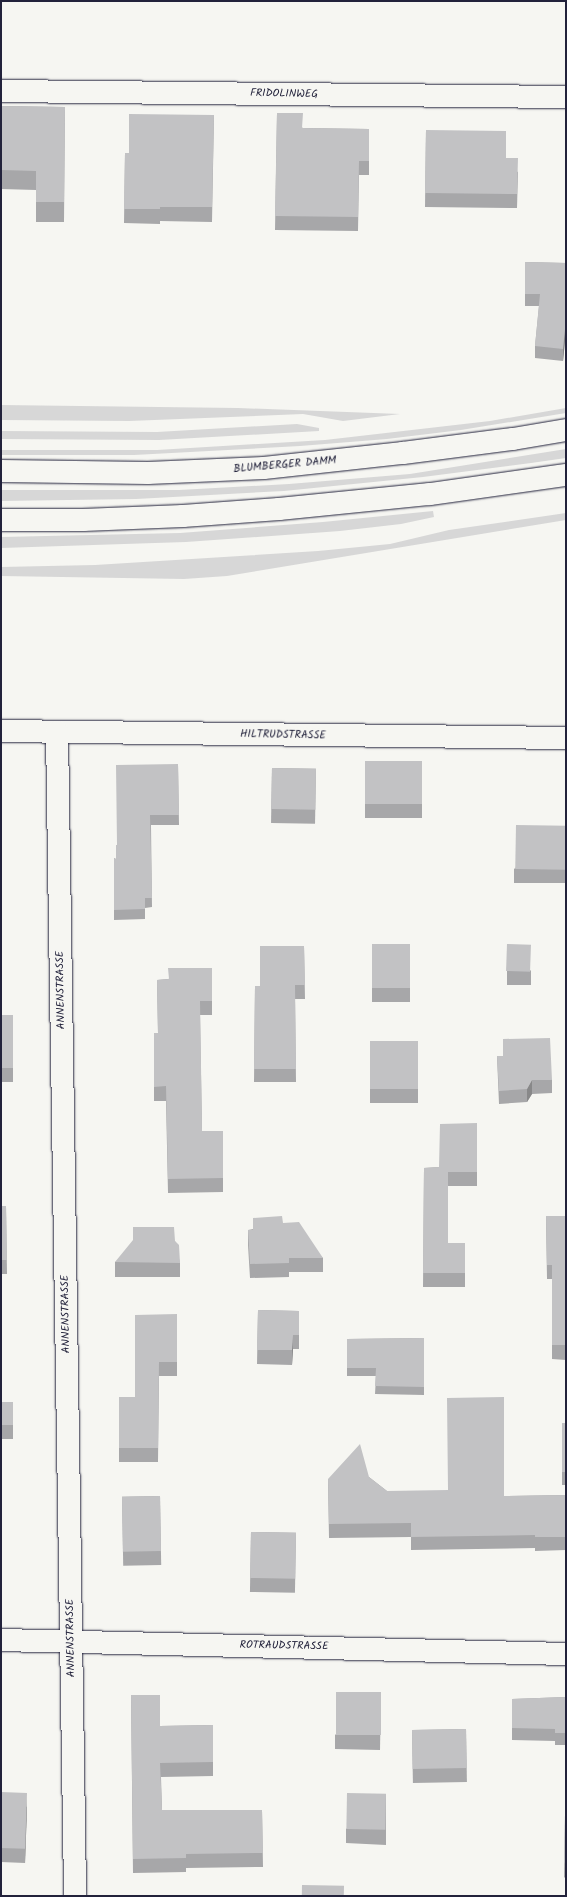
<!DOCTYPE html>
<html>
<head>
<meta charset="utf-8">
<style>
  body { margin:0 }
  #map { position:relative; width:567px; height:1897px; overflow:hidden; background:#f6f6f2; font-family:Kalam,sans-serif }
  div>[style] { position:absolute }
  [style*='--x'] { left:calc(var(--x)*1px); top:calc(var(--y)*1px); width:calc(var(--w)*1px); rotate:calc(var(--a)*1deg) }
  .green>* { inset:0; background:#d7d7d7 }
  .roads { filter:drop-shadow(0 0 1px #22223b) drop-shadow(0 0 1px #22223b) }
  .minor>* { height:22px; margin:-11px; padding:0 11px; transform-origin:11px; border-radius:11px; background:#f6f6f2 }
  .secondary>* { height:22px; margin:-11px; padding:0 11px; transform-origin:11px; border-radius:11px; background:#f6f6f2 }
  .wall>* { inset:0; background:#a7a7a9; transform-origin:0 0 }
  .shaded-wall>* { inset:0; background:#888889 }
  .building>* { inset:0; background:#c2c2c4; transform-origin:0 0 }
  span { translate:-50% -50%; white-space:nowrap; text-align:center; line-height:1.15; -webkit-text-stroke:3.5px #f6f6f2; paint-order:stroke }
  .street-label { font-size:11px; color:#22223b }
  .frame { position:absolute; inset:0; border:2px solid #22223b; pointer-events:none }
</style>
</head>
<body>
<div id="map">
  <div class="green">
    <div style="clip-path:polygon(1px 405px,238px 408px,400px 414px,343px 421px,303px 414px,129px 421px,1px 420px)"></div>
    <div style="clip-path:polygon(566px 408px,566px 413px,461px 430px,387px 439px,300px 446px,134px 455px,1px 455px,1px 450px,157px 450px,325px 440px,490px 421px)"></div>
    <div style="clip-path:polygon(297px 424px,319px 428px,319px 431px,159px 440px,1px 439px,1px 431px,157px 432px)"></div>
    <div style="clip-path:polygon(566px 449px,566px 458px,531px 463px,423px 477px,284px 491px,136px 499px,1px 501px,1px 490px,179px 490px,289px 484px,410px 474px)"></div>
    <div style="clip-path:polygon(433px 511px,434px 517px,401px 524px,340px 531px,186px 542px,1px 548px,1px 537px,180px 533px,323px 522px)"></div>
    <div style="clip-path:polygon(566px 513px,566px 520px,227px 576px,184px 579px,1px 576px,1px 567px,95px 565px,318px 551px,390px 544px,449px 530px)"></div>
  </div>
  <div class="roads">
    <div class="minor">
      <div style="--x:1;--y:91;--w:565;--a:0.61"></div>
      <div style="--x:1;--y:731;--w:565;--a:0.71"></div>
      <div style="--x:57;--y:732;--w:1164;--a:89.11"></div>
      <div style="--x:1;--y:1640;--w:565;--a:1.42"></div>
    </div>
    <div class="secondary">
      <div style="--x:1;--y:471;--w:147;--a:0.8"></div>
      <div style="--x:148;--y:473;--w:116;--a:-2.5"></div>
      <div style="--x:264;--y:468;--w:140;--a:-6.2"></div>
      <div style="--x:403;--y:453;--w:111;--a:-7.3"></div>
      <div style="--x:513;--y:439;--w:54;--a:-9.6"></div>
      <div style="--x:1;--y:520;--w:82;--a:0"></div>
      <div style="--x:83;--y:520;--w:100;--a:-2.3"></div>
      <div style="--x:183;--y:516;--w:96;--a:-4.2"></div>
      <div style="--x:279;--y:509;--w:152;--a:-5.7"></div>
      <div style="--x:430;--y:494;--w:137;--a:-8"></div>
    </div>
  </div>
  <div class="wall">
    <div style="clip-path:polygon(1px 106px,65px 107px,64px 222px,36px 222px,36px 190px,1px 189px)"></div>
    <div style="clip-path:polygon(277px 113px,303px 128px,369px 129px,369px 175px,359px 175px,358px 231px,275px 230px)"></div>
    <div style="clip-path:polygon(214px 115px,212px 222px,160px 221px,160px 224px,124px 223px,125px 153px,129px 153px)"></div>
    <div style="clip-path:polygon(426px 130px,518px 172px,517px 208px,425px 207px)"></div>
    <div style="clip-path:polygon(525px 262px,566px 263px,566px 331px,563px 361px,535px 358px,535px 346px,539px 306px,525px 306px)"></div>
    <div style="left:365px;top:761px;width:57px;height:57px"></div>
    <div style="clip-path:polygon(178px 764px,179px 825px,151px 825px,152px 907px,145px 908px,145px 919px,114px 920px,114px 858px,116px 859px)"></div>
    <div style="left:272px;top:768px;width:44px;height:55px;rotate:1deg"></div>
    <div style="clip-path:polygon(566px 826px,566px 883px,514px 883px,514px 869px)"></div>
    <div style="left:372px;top:944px;width:38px;height:58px"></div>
    <div style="clip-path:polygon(507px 944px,531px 971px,531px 985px,507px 985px)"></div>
    <div style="clip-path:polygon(304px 946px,305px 999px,295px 999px,296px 1082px,254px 1082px,255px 986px,260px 986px)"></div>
    <div style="clip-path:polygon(212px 968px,212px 1015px,200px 1015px,202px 1131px,223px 1131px,223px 1192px,168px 1193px,166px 1101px,154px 1101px,154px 1033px,158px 1033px,157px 980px,168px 979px)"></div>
    <div style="left:1px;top:1015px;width:12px;height:67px"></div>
    <div style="left:418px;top:1041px;width:62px;height:48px;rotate:90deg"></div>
    <div style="clip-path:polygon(497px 1056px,552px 1080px,552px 1093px,532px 1094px,527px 1102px,499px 1104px)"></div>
    <div style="clip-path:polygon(477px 1123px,477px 1186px,448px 1186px,448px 1243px,465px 1243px,465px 1287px,423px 1287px,424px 1168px,439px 1167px)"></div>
    <div style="clip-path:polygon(1px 1206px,6px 1206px,7px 1274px,1px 1274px)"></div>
    <div style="clip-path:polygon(546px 1216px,566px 1216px,566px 1360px,552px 1359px,552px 1279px,547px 1279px)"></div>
    <div style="clip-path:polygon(283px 1223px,323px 1258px,323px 1272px,289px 1272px,289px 1277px,250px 1278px,248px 1245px,248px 1230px)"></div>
    <div style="clip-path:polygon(175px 1241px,180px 1263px,180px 1277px,115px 1277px,115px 1262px)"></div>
    <div style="clip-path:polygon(258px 1310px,299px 1311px,299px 1349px,293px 1349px,292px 1365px,257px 1364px)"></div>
    <div style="clip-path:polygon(177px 1314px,177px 1376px,159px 1376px,158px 1462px,119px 1462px,119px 1397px,135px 1397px)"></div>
    <div style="clip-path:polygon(424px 1338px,424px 1395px,375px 1394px,376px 1376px,347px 1376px,347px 1339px)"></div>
    <div style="left:1px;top:1402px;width:12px;height:37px"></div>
    <div style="left:562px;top:1423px;width:4px;height:62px"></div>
    <div style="clip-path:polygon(369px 1477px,387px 1491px,504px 1496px,566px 1495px,566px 1550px,535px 1551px,535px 1548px,411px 1550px,411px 1537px,329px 1538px,328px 1479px)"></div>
    <div style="left:160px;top:1496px;width:69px;height:38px;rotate:89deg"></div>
    <div style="left:251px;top:1532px;width:45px;height:60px;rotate:1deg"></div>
    <div style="clip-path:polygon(381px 1692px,380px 1750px,335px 1749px,335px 1735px)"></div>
    <div style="clip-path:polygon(131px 1695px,160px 1726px,213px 1725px,213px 1776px,161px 1777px,162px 1810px,262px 1810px,263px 1867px,186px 1868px,186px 1872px,133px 1873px)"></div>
    <div style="clip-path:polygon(566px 1697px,566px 1745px,555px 1745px,555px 1741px,512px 1740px,512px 1699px)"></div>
    <div style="left:466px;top:1729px;width:53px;height:54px;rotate:89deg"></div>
    <div style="clip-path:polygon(1px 1792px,27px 1807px,25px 1863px,1px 1862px)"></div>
    <div style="clip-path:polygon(386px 1794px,386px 1845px,346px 1843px,346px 1829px)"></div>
    <div style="clip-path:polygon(565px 1815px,566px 1815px,566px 1879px,564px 1877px)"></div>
  </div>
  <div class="shaded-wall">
    <div style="clip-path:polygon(566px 319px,566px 331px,563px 361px,563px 349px)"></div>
    <div style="clip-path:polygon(532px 1080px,532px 1094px,527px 1102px,527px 1089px)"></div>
    <div style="clip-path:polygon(293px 1335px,293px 1349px,292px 1365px,292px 1350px)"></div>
    <div style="clip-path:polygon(27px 1793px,27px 1807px,25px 1863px,25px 1849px)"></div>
  </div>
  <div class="building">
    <div style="clip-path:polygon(1px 106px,65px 107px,64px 202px,36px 202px,36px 171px,1px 170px)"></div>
    <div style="clip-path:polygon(277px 113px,303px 113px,302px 128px,369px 129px,369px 161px,359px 161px,358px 217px,275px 216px)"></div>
    <div style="clip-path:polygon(129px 114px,214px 115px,212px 207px,160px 207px,160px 209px,124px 209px,125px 153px,129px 153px)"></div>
    <div style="clip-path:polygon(426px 130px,506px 131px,506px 158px,518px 158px,517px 194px,425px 193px)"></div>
    <div style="clip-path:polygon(525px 262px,566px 263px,566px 319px,563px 349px,535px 346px,540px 294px,525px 294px)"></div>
    <div style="left:365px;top:761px;width:57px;height:43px"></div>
    <div style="clip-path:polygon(178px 764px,179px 815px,150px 815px,152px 898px,145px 898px,145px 909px,114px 910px,114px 858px,116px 859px,116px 845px,117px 845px,116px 765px)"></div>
    <div style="left:272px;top:768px;width:44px;height:41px;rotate:1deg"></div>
    <div style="left:516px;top:825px;width:50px;height:44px;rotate:1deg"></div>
    <div style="left:372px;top:944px;width:38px;height:44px"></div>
    <div style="left:507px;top:944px;width:24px;height:27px;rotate:2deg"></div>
    <div style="clip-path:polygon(260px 946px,304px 946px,305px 985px,295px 985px,296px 1069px,254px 1069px,255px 986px,260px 986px)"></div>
    <div style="clip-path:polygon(168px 968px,212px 968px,212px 1001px,200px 1001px,202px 1131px,223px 1131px,223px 1178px,168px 1179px,166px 1086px,154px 1087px,154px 1033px,158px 1033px,157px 980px,169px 979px)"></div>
    <div style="left:1px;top:1015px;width:12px;height:53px"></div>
    <div style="clip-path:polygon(550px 1038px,552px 1080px,532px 1080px,527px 1089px,499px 1091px,497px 1056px,503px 1056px,503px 1039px)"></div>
    <div style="left:418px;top:1041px;width:48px;height:48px;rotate:90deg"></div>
    <div style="clip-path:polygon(477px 1123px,477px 1172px,448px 1172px,448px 1243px,465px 1243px,465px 1273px,423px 1273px,424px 1168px,439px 1167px,440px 1124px)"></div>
    <div style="clip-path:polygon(1px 1206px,6px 1206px,7px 1260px,1px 1260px)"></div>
    <div style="clip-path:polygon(282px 1216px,283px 1223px,299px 1222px,323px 1258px,289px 1258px,289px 1263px,250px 1264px,248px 1230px,253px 1230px,253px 1218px)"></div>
    <div style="clip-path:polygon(546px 1216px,566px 1216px,566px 1345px,552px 1345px,552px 1265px,547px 1265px)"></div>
    <div style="clip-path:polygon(133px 1227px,174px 1227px,175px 1241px,179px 1245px,180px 1263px,115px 1262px,133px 1240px)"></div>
    <div style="clip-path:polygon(258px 1310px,299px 1311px,299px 1335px,293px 1335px,292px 1350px,257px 1350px)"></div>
    <div style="clip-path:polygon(177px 1314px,177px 1362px,159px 1362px,158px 1448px,119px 1448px,119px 1397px,135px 1397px,135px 1315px)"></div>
    <div style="clip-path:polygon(424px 1338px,424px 1387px,375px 1386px,376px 1368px,347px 1368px,347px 1339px)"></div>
    <div style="clip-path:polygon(504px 1397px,504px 1496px,566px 1495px,566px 1537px,535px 1537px,535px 1535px,411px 1537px,411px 1523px,329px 1524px,328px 1479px,360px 1444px,369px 1477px,387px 1491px,448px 1490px,447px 1398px)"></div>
    <div style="left:1px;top:1402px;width:12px;height:23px"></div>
    <div style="left:562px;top:1423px;width:4px;height:49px"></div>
    <div style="left:160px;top:1496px;width:55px;height:38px;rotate:89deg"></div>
    <div style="left:251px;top:1532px;width:45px;height:46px;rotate:1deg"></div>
    <div style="left:336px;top:1692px;width:45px;height:43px"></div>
    <div style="clip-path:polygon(131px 1695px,160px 1695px,160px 1726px,213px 1725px,213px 1762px,160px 1763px,162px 1810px,262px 1810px,263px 1853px,186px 1854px,186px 1858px,133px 1859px)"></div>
    <div style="clip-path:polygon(566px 1697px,566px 1733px,555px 1733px,555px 1729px,512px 1728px,512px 1699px)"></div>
    <div style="left:466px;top:1729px;width:39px;height:54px;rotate:89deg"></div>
    <div style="left:1px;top:1792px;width:26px;height:56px;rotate:2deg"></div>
    <div style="left:347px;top:1793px;width:39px;height:36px;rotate:1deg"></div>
    <div style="clip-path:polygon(565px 1815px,566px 1815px,566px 1865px,564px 1862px)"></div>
    <div style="left:302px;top:1885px;width:42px;height:11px;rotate:1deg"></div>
  </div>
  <div class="street-label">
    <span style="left:284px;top:94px;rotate:1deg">FRIDOLINWEG</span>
    <span style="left:285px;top:465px;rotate:-5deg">BLUMBERGER DAMM</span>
    <span style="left:283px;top:735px;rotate:1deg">HILTRUDSTRASSE</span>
    <span style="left:61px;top:990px;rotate:-91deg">ANNENSTRASSE</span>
    <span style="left:66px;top:1314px;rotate:-91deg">ANNENSTRASSE</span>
    <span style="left:71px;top:1638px;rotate:-91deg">ANNENSTRASSE</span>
    <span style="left:284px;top:1646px;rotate:1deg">ROTRAUDSTRASSE</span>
  </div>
  <div class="frame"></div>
</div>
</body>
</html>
